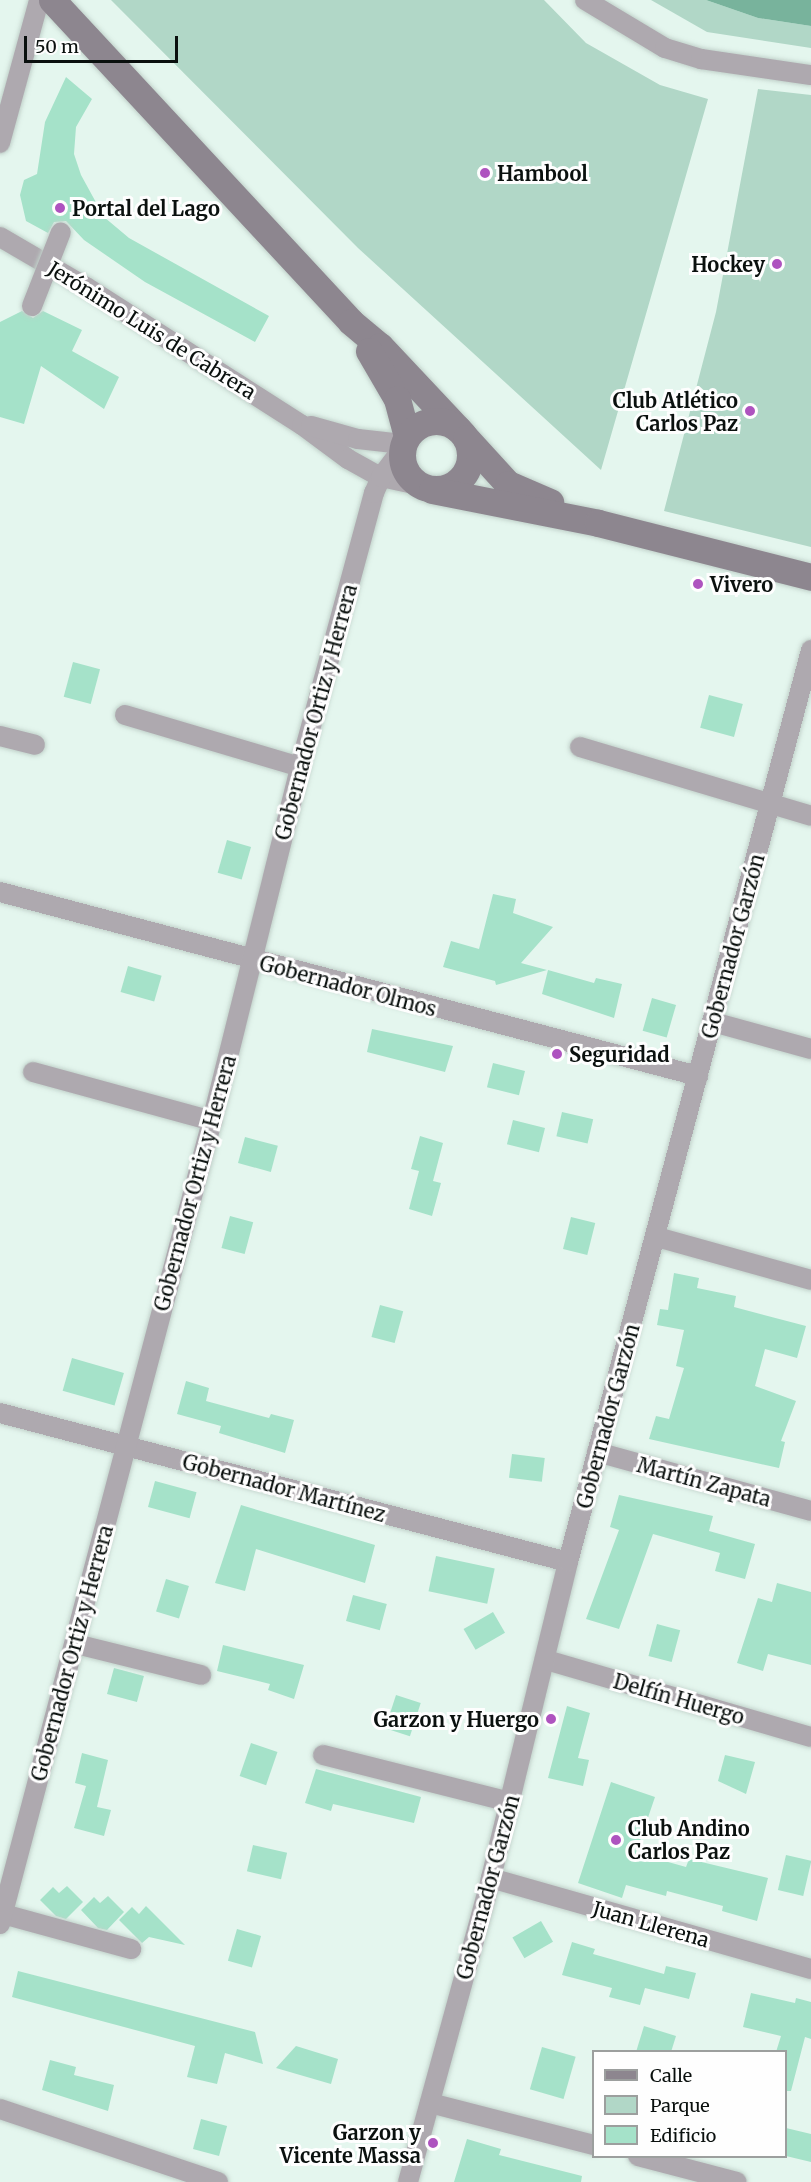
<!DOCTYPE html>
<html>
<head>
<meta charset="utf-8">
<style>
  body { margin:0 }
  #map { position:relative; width:811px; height:2182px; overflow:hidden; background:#e4f6ee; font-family:Merriweather,serif }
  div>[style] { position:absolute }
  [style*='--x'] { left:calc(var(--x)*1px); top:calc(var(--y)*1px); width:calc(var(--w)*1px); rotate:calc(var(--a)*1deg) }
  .green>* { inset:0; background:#b1d7c7 }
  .water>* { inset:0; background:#78b39c }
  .building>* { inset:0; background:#a5e2c9; transform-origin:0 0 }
  .roads { filter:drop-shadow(0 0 2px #c1d1ca) drop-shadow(0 0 2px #c1d1ca) }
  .street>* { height:20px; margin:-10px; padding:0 10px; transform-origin:10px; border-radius:10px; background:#aea9af }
  .secondary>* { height:27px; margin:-13.5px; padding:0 13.5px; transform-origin:13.5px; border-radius:13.5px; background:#8d868f }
  .secondary>.ring { margin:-13.5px; padding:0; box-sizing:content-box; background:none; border:27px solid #8d868f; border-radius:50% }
  .bridges { filter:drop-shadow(0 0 2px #c1d1ca) drop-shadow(0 0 2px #c1d1ca) }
  .street-bridge>* { height:20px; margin:-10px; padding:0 10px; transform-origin:10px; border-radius:10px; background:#aea9af }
  .dots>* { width:16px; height:16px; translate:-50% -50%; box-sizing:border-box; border:3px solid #fefefe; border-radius:50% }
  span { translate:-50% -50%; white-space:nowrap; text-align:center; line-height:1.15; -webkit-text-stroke:6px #fefefe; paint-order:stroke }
  .poi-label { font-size:20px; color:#0a100e; font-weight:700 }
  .left { translate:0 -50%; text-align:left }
  .right { translate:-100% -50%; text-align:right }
  .street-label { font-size:20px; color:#0a100e }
  .legend { position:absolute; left:592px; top:2050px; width:195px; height:108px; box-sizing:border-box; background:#fefefe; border:2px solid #9c9f9e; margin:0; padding:8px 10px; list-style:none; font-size:18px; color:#0a100e }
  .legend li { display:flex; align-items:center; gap:12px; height:30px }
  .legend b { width:30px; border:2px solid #9c9f9e }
  .scale { position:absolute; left:24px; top:36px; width:154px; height:27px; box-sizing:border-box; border:3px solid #0a100e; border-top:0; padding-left:8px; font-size:18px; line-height:21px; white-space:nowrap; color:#0a100e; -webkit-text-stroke:4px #fefefe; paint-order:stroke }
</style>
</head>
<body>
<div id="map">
  <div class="green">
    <div style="clip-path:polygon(111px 0,544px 0,586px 43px,660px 85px,708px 99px,601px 470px,358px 248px)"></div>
    <div style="clip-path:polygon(651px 0,706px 0,758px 18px,811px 26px,811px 48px,707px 32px)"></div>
    <div style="clip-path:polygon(758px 89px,811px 95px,811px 547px,664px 511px,716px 312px)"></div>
  </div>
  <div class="water">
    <div style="clip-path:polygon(706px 0,811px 0,811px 26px,758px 18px)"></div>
  </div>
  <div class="building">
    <div style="clip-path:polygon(66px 77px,92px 99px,76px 127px,74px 154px,81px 175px,104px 217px,129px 238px,269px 316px,255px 342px,145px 282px,84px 240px,66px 221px,54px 222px,48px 233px,26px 221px,20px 195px,24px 180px,37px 174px,45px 122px)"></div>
    <div style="clip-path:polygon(22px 311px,33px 318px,43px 311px,82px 330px,72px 351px,119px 377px,104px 409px,41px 366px,24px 424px,0 417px,0 322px)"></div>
    <div style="left:73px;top:662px;width:28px;height:36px;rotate:15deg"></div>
    <div style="left:709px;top:695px;width:35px;height:34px;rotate:15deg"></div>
    <div style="left:227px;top:840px;width:25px;height:34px;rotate:16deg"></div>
    <div style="clip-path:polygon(493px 894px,516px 899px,513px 913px,553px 927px,521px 963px,547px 970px,496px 985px,495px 981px,443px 967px,451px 941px,479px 949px)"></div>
    <div style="left:128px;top:966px;width:35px;height:27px;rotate:16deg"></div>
    <div style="clip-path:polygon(548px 970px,594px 983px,596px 978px,622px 984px,614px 1018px,542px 994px)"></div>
    <div style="left:652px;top:998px;width:25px;height:34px;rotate:16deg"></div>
    <div style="clip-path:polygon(372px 1029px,453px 1046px,445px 1072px,367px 1052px)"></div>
    <div style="left:493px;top:1063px;width:33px;height:25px;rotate:14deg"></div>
    <div style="left:562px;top:1112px;width:32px;height:25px;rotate:13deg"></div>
    <div style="left:513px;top:1120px;width:33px;height:25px;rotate:14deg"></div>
    <div style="clip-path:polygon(420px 1136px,443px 1143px,433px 1181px,441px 1183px,432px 1216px,409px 1209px,419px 1171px,411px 1169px)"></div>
    <div style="left:245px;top:1137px;width:34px;height:27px;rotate:15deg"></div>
    <div style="left:230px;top:1216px;width:24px;height:33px;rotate:15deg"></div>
    <div style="left:571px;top:1217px;width:25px;height:33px;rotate:14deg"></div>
    <div style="clip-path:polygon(674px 1273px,699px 1278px,697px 1288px,736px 1296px,734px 1307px,806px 1326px,797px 1358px,765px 1349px,755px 1386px,796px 1401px,781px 1441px,785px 1442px,779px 1468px,649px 1439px,656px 1416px,669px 1419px,684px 1368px,676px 1366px,684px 1330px,657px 1325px,660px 1309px,668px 1310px)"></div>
    <div style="left:380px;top:1305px;width:24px;height:33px;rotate:15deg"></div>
    <div style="left:72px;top:1358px;width:54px;height:34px;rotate:16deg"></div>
    <div style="clip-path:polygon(186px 1381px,209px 1388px,206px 1401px,269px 1418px,271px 1414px,294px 1420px,285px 1453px,219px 1433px,221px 1426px,177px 1414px)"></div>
    <div style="left:512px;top:1454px;width:33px;height:24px;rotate:7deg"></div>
    <div style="left:155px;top:1481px;width:43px;height:27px;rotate:15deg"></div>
    <div style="clip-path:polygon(619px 1495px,713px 1516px,709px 1531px,755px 1544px,745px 1579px,715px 1571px,720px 1553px,653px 1534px,619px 1629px,586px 1619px,619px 1530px,610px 1527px)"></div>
    <div style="clip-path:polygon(241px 1505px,375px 1545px,365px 1583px,256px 1549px,245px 1591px,215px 1583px)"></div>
    <div style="left:436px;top:1556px;width:60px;height:36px;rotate:12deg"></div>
    <div style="left:166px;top:1579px;width:24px;height:34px;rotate:17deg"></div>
    <div style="clip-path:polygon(777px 1583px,811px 1592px,811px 1665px,768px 1654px,763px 1671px,737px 1663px,758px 1598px,772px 1602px)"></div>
    <div style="left:353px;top:1595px;width:35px;height:27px;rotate:15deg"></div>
    <div style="left:493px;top:1612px;width:24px;height:34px;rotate:60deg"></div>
    <div style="left:657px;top:1624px;width:24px;height:33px;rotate:15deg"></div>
    <div style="clip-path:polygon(223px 1645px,304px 1665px,294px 1699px,268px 1690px,270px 1684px,217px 1671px)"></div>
    <div style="left:114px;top:1668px;width:31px;height:27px;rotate:15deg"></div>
    <div style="left:396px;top:1695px;width:26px;height:35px;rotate:18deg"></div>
    <div style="clip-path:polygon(567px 1706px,590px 1713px,578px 1758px,589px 1760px,583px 1786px,548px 1778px)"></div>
    <div style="left:251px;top:1743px;width:28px;height:35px;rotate:19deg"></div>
    <div style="clip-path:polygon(82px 1753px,108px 1760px,97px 1807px,111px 1810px,104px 1836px,74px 1828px,86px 1786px,75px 1783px)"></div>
    <div style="clip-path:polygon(725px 1755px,755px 1762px,746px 1794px,718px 1781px)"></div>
    <div style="clip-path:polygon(316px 1769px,421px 1797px,414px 1823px,333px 1804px,331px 1811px,305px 1803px)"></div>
    <div style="clip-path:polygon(611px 1782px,655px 1797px,636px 1853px,686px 1867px,689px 1859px,768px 1878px,757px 1921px,722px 1911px,723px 1906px,667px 1891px,666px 1896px,626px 1885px,622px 1898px,578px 1883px)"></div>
    <div style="left:253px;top:1845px;width:35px;height:27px;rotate:13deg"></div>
    <div style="left:786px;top:1855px;width:26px;height:36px;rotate:13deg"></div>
    <div style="clip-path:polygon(67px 1886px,83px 1902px,66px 1919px,56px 1916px,40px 1900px,53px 1887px,59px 1893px)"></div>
    <div style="clip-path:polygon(108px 1896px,124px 1912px,107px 1930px,98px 1928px,81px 1910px,94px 1897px,100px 1903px)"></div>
    <div style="clip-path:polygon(146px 1906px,185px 1945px,149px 1937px,142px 1943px,119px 1920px,132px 1907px,139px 1914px)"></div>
    <div style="left:541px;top:1921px;width:24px;height:33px;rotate:60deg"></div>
    <div style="left:237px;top:1929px;width:25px;height:33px;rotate:16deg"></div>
    <div style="clip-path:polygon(572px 1942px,595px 1949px,593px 1954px,664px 1974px,666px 1966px,696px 1973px,689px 1999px,645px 1988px,640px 2005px,609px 1997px,612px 1988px,562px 1975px)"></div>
    <div style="clip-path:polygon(18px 1971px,255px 2032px,263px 2064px,225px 2053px,217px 2084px,187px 2077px,195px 2046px,12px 1997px)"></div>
    <div style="clip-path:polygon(751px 1993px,795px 2003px,796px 1998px,811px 2002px,811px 2039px,805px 2037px,791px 2091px,786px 2091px,786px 2052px,776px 2052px,781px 2036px,743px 2027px)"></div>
    <div style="clip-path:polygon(644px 2026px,676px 2036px,671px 2052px,636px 2052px)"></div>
    <div style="clip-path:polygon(296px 2046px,338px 2059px,331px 2084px,276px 2068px)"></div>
    <div style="left:542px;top:2047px;width:35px;height:44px;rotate:16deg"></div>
    <div style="clip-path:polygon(50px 2060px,76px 2067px,74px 2075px,114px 2085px,108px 2111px,42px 2090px)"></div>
    <div style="left:201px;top:2119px;width:27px;height:31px;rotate:15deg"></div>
    <div style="clip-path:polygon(786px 2128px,811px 2134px,811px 2162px,786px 2156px)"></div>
    <div style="clip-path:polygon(467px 2139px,501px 2149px,499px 2155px,582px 2176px,581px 2182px,454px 2182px)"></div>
  </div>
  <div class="roads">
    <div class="street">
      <div style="--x:585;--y:0;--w:93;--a:31"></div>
      <div style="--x:665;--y:48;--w:38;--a:17"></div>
      <div style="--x:701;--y:59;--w:111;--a:8.3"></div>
      <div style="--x:0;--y:143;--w:148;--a:-74.7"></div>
      <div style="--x:0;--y:237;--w:99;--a:30.2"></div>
      <div style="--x:86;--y:287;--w:256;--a:32.6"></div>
      <div style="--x:302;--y:425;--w:57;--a:36.5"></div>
      <div style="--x:348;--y:459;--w:38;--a:29"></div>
      <div style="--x:381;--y:477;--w:38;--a:12"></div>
      <div style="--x:311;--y:426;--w:49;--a:15.5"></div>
      <div style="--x:358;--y:439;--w:45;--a:6.3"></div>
      <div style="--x:125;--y:715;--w:183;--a:16.5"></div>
      <div style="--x:0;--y:736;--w:36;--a:14"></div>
      <div style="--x:580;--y:747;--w:241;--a:16.6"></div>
      <div style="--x:0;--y:892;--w:722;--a:14.77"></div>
      <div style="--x:713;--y:1022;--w:102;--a:15.4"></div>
      <div style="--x:33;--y:1072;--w:186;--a:15.3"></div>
      <div style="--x:657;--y:1237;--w:160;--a:15.6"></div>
      <div style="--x:0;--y:1413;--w:587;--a:14.7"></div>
      <div style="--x:597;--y:1452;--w:222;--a:15.4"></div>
      <div style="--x:76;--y:1644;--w:129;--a:13.9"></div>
      <div style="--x:546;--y:1660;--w:276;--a:16.2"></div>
      <div style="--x:323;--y:1755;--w:193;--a:14.1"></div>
      <div style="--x:491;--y:1878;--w:333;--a:15.9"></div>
      <div style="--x:3;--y:1914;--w:133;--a:15.3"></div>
      <div style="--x:0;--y:1924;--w:831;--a:-75.21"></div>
      <div style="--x:212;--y:1121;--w:365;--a:-76"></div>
      <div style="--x:300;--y:767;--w:284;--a:-74.9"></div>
      <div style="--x:374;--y:493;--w:17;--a:-66"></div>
      <div style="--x:381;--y:477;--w:36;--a:-53"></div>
      <div style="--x:430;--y:2103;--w:169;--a:14.4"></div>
      <div style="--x:0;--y:2109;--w:230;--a:18.5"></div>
      <div style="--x:638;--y:2156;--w:102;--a:14.7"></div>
      <div style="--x:408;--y:2182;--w:315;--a:-74.7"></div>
      <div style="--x:491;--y:1878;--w:325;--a:-76.3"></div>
      <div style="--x:568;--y:1562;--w:944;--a:-75.08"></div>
    </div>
    <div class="secondary">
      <div style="--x:52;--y:0;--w:439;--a:47.1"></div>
      <div style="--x:351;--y:322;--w:38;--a:40"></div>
      <div style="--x:380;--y:346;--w:114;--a:46.8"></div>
      <div style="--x:369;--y:351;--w:56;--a:59.7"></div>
      <div style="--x:397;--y:399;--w:38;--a:75"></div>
      <div class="ring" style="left:402px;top:421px;width:41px;height:41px"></div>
      <div style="--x:466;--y:438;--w:62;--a:47.6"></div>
      <div style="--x:508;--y:484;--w:46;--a:23.2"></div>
      <div style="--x:432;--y:490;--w:169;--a:11.2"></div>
      <div style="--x:598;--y:523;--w:220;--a:14.2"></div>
    </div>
  </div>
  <div class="bridges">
    <div class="street-bridge">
      <div style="--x:32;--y:306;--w:79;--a:-68.6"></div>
    </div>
  </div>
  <div class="dots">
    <div style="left:485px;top:173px;background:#ae53bf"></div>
    <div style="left:60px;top:208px;background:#ae53bf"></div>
    <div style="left:777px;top:264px;background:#ae53bf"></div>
    <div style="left:750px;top:411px;background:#ae53bf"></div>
    <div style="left:698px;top:584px;background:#ae53bf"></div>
    <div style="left:557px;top:1054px;background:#ae53bf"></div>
    <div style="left:551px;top:1719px;background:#ae53bf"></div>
    <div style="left:616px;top:1840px;background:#ae53bf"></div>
    <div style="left:433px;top:2143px;background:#ae53bf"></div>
  </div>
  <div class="poi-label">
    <span class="left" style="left:497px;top:173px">Hambool</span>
    <span class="left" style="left:72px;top:208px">Portal del Lago</span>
    <span class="right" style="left:765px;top:264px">Hockey</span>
    <span class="right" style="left:738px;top:412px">Club Atlético<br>Carlos Paz</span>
    <span class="left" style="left:710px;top:584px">Vivero</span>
    <span class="left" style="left:569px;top:1054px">Seguridad</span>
    <span class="right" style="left:539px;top:1719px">Garzon y Huergo</span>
    <span class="left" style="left:628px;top:1840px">Club Andino<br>Carlos Paz</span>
    <span class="right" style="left:421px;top:2144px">Garzon y<br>Vicente Massa</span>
  </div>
  <div class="street-label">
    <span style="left:152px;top:330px;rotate:32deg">Jerónimo Luis de Cabrera</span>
    <span style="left:316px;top:712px;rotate:-75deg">Gobernador Ortiz y Herrera</span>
    <span style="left:733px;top:946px;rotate:-75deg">Gobernador Garzón</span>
    <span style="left:348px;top:986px;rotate:15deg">Gobernador Olmos</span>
    <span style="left:195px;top:1183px;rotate:-75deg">Gobernador Ortiz y Herrera</span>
    <span style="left:608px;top:1416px;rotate:-75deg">Gobernador Garzón</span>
    <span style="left:704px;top:1482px;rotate:15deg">Martín Zapata</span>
    <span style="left:284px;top:1488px;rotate:15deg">Gobernador Martínez</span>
    <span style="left:72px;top:1653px;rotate:-75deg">Gobernador Ortiz y Herrera</span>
    <span style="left:679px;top:1699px;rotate:16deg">Delfín Huergo</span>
    <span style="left:488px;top:1887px;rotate:-75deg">Gobernador Garzón</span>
    <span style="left:651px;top:1924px;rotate:16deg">Juan Llerena</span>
  </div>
  <ul class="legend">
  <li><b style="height:8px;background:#8d868f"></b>Calle</li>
  <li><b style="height:16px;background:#b1d7c7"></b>Parque</li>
  <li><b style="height:16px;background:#a5e2c9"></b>Edificio</li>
  </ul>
  <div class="scale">50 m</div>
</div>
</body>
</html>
